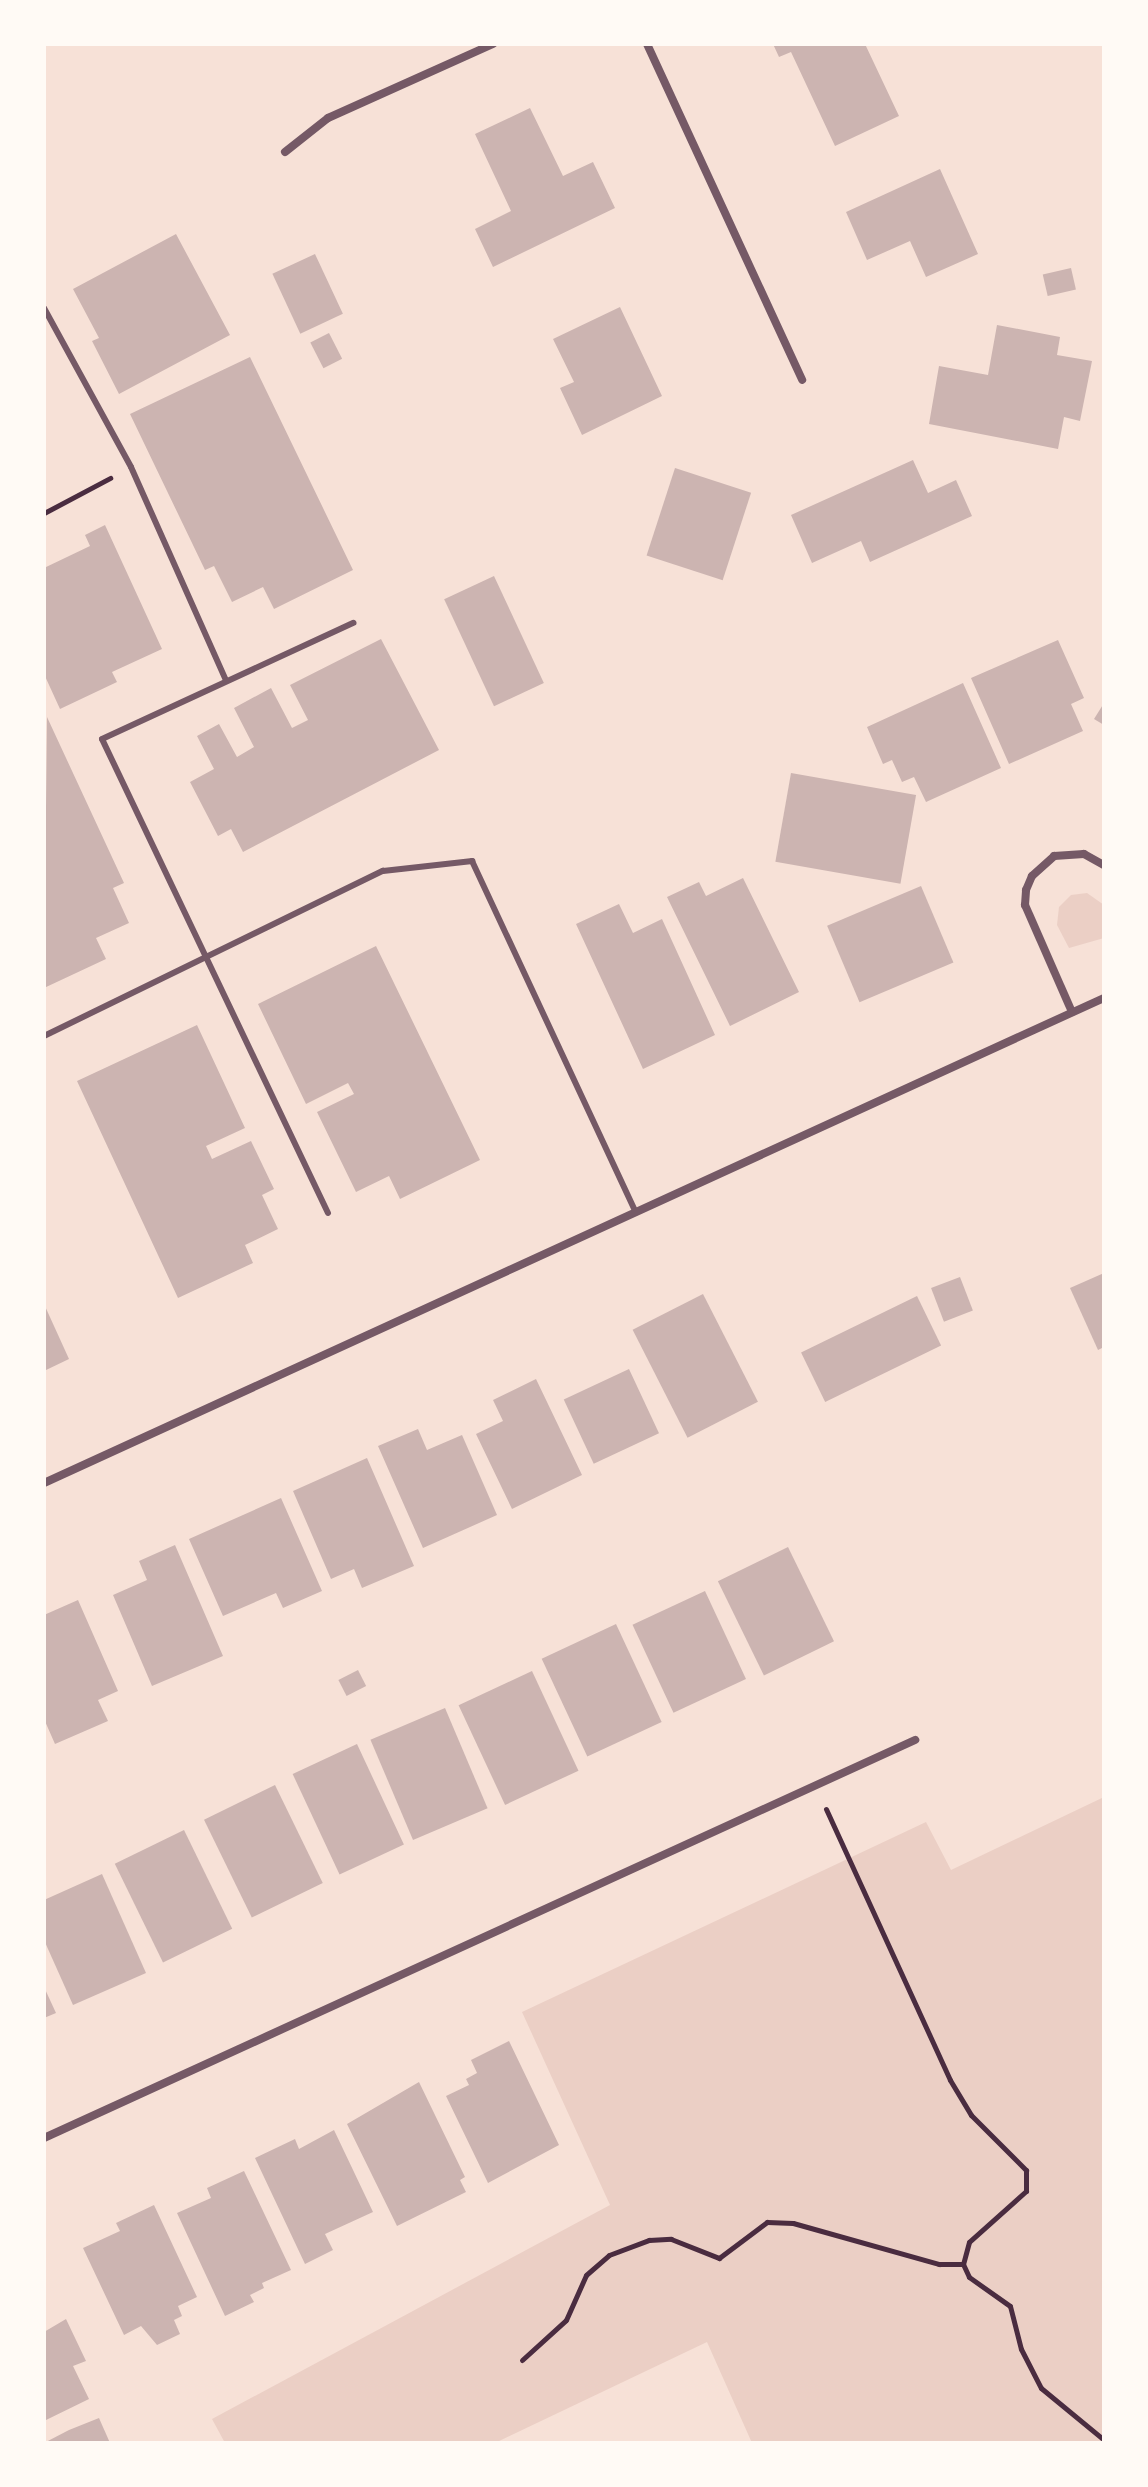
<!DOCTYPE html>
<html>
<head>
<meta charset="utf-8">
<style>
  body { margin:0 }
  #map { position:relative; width:1148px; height:2487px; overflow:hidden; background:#f7e1d7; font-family:"Fira Sans",sans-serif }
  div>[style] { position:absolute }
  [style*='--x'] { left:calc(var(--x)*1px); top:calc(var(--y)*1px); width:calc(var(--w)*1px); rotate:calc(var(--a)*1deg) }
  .green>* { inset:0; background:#ebcfc5 }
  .building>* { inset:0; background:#ccb4b1; transform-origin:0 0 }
  .path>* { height:5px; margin:-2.5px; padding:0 2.5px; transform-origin:2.5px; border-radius:2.5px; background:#4a2c40 }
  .service>* { height:6px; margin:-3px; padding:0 3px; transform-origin:3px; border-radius:3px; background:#755966 }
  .minor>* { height:8px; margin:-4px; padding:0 4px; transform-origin:4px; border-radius:4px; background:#755966 }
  span { translate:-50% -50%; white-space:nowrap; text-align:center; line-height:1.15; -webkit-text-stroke:8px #fffaf5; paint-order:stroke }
  .frame { position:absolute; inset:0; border:46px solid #fffaf5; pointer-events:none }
</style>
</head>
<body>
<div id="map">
  <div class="green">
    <div style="clip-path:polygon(1087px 893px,1104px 905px,1104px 938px,1069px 948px,1057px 925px,1059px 907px,1071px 895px)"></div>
    <div style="clip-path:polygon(1104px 1797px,1104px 2443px,752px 2443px,707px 2342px,495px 2443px,225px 2443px,212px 2419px,610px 2205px,522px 2012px,926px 1822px,951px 1870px)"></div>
  </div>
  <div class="building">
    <div style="clip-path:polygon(773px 44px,865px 44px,899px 116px,835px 146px,791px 52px,779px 57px)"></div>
    <div style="clip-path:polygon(530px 108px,563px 176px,593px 162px,615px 208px,493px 267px,475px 229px,511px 211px,475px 134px)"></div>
    <div style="clip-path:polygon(940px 169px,978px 254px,926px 277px,910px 241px,867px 260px,846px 212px)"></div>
    <div style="clip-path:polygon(176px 234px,230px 335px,119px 394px,92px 341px,99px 338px,73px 289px)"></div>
    <div style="left:315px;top:254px;width:66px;height:47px;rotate:65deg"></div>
    <div style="left:1071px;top:268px;width:22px;height:29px;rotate:77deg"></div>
    <div style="clip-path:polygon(620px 307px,662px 396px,582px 435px,560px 388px,574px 382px,553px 339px)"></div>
    <div style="clip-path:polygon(997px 325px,1060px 337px,1057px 355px,1092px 361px,1080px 421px,1064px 417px,1058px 449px,929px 424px,939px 366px,988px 375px)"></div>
    <div style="left:329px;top:333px;width:29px;height:21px;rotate:63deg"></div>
    <div style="clip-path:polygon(250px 357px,353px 570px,274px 609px,263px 587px,232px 602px,214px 566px,205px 570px,130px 414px)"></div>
    <div style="clip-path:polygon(913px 460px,928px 493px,956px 480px,972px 516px,870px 562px,861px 541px,812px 563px,791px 515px)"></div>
    <div style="left:675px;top:468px;width:80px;height:92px;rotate:18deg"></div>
    <div style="clip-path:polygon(105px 525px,162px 649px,112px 672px,117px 682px,60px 709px,44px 674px,44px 568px,90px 546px,85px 535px)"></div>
    <div style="left:494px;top:576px;width:118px;height:55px;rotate:65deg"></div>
    <div style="clip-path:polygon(381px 639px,439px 750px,243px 852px,231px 829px,218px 836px,190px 782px,214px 769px,197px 736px,219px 724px,237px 757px,254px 747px,234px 708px,271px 688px,292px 728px,308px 720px,290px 685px)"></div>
    <div style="clip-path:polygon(1058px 640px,1084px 698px,1071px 704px,1083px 731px,1009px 764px,971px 678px)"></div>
    <div style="clip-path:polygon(963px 683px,1001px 768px,926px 802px,914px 777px,902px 782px,892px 760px,883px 764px,867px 727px)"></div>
    <div style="clip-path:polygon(1104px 703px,1104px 725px,1094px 719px)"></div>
    <div style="clip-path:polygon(47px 717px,124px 883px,113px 888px,129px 923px,96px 938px,106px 959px,44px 988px)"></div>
    <div style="left:791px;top:773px;width:127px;height:90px;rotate:10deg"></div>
    <div style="clip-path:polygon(743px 878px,799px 992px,730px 1026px,667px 897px,699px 882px,706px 896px)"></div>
    <div style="left:921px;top:886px;width:83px;height:102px;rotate:67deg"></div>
    <div style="clip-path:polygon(619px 904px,633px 933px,662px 919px,715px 1035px,643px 1069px,576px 924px)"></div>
    <div style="clip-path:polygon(376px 946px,480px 1160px,400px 1199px,389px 1176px,356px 1192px,317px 1112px,354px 1094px,348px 1083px,306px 1104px,258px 1004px)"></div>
    <div style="clip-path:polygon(197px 1025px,245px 1128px,206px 1146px,212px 1159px,251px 1141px,274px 1189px,262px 1195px,278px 1229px,245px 1245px,253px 1263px,178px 1298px,77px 1081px)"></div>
    <div style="clip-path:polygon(1104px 1273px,1104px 1347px,1098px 1350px,1070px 1288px)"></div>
    <div style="left:960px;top:1277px;width:36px;height:31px;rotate:69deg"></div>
    <div style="left:703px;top:1294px;width:121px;height:79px;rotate:63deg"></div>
    <div style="left:917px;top:1296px;width:55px;height:129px;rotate:64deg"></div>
    <div style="clip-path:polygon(44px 1304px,69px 1359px,44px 1371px)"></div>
    <div style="left:629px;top:1369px;width:71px;height:72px;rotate:65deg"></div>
    <div style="clip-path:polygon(536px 1379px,582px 1475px,512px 1509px,476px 1434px,503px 1421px,493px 1400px)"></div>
    <div style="clip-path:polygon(418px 1429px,427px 1450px,462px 1435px,497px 1515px,423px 1548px,378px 1446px)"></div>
    <div style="clip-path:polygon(367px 1458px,414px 1566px,362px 1588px,354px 1569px,331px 1579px,293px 1491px)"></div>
    <div style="clip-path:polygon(281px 1498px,322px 1591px,283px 1608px,276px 1593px,223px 1616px,189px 1539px)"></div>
    <div style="clip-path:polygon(175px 1545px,223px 1656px,152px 1686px,113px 1595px,147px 1580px,139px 1561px)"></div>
    <div style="left:788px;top:1547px;width:105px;height:78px;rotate:64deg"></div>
    <div style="left:705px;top:1591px;width:97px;height:80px;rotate:65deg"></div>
    <div style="clip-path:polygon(78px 1600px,118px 1691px,98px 1700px,108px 1721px,55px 1744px,44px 1719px,44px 1615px)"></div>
    <div style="left:616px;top:1624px;width:108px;height:82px;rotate:65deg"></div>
    <div style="left:358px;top:1670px;width:18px;height:22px;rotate:63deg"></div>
    <div style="left:532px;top:1671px;width:110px;height:81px;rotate:65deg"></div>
    <div style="left:445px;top:1708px;width:109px;height:81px;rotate:67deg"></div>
    <div style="left:357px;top:1744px;width:111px;height:71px;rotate:65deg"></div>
    <div style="left:275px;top:1785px;width:109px;height:79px;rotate:64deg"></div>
    <div style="left:184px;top:1830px;width:110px;height:77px;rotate:64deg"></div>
    <div style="clip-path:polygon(102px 1874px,146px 1973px,73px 2005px,44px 1940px,44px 1900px)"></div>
    <div style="clip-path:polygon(44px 1987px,56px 2013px,44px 2018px)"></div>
    <div style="clip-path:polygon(509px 2041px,559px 2145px,488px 2183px,446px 2096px,469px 2085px,466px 2079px,477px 2073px,471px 2060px)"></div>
    <div style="clip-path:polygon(419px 2082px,465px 2177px,460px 2180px,466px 2192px,397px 2226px,347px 2124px)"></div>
    <div style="clip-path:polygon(334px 2130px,373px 2212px,325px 2234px,333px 2250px,305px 2264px,255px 2158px,295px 2139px,299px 2149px)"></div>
    <div style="clip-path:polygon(244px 2171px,291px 2270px,262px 2283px,264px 2288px,250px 2295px,254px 2302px,225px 2316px,177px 2213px,211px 2198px,207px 2188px)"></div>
    <div style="clip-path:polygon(154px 2205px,197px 2297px,178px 2306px,182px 2316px,174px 2320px,180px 2334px,157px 2345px,141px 2326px,124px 2335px,83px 2248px,120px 2231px,116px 2223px)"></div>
    <div style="clip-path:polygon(66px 2319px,86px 2361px,73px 2366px,89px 2399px,44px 2421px,44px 2332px)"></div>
    <div style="clip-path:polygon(99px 2418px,110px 2443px,44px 2443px,69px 2430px)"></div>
  </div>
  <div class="path">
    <div style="--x:44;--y:513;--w:75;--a:-27.9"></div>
    <div style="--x:826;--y:1809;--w:298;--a:65.4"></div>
    <div style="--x:950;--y:2080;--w:41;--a:59"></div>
    <div style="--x:971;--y:2115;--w:78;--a:45"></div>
    <div style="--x:1026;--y:2170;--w:21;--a:90"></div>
    <div style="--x:1026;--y:2191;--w:76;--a:138.2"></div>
    <div style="--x:969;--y:2242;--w:23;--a:105"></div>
    <div style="--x:963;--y:2264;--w:14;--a:65"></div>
    <div style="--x:969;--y:2277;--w:50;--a:35.3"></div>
    <div style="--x:1010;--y:2306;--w:44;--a:75.7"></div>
    <div style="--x:1021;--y:2349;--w:44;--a:62.9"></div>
    <div style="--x:1041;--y:2388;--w:82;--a:39.5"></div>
    <div style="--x:522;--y:2360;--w:59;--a:-42.3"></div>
    <div style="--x:566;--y:2320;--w:49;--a:-66"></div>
    <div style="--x:586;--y:2275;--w:30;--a:-41"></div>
    <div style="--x:609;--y:2255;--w:43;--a:-20.6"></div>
    <div style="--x:649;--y:2240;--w:22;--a:-3"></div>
    <div style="--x:671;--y:2239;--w:52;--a:21.6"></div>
    <div style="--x:719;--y:2258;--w:60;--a:-36.9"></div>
    <div style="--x:767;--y:2222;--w:26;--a:2"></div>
    <div style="--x:793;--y:2223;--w:152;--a:15.7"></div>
    <div style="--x:939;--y:2264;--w:24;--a:0"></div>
  </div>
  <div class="service">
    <div style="--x:44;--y:308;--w:181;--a:61.3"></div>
    <div style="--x:131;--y:467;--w:233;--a:66"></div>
    <div style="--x:44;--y:1036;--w:377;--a:-26"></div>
    <div style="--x:383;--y:871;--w:90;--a:-6.4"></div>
    <div style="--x:472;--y:861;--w:388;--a:65"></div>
    <div style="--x:328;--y:1213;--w:525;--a:-115.49"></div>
    <div style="--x:102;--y:739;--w:277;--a:-24.8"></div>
  </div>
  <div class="minor">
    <div style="--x:647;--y:44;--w:370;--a:65.2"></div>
    <div style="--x:285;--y:152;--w:55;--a:-38.3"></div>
    <div style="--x:328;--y:118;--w:181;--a:-24.2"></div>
    <div style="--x:1072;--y:1012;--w:117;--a:-113.7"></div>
    <div style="--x:1025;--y:905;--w:15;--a:-86"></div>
    <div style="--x:1026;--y:890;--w:15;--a:-67"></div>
    <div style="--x:1032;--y:876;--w:30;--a:-42"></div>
    <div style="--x:1054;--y:856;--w:30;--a:-4"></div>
    <div style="--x:1084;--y:854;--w:23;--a:29"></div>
    <div style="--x:44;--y:1483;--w:1166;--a:-24.59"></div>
    <div style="--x:44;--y:2138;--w:958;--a:-24.56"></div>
  </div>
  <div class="frame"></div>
</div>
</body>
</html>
